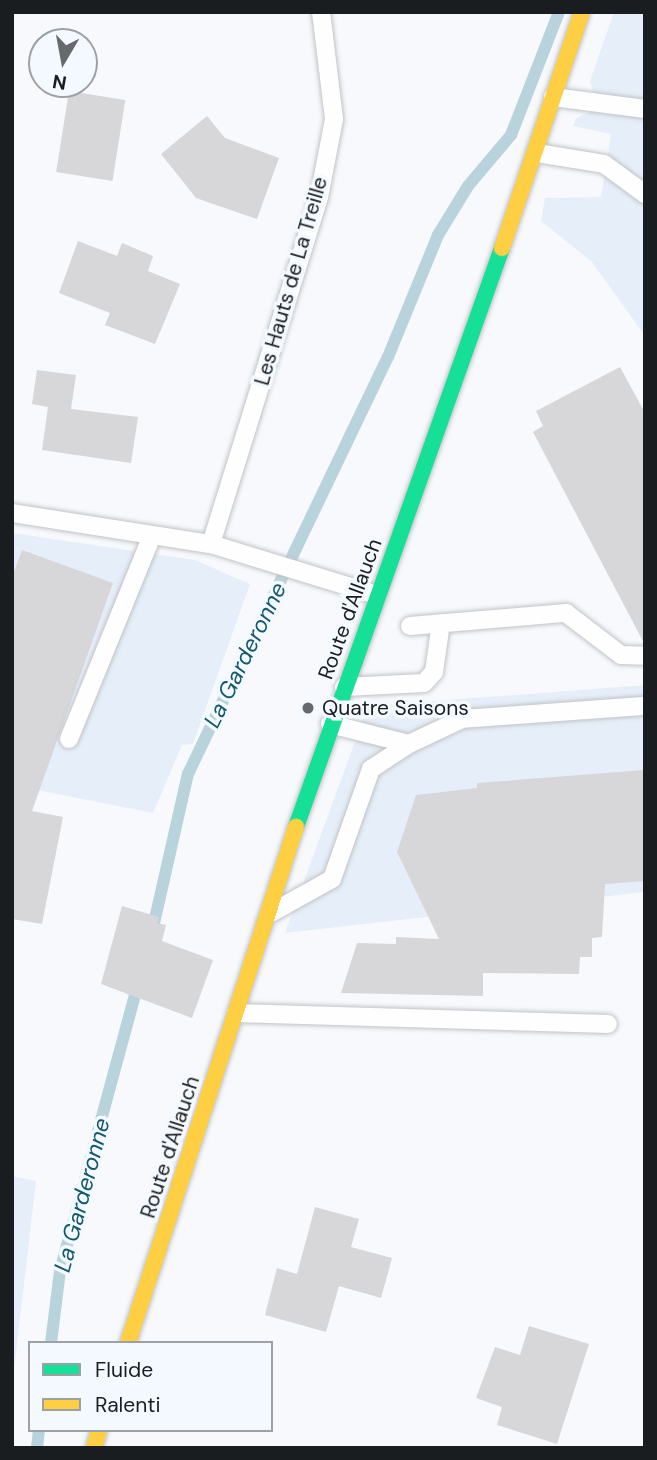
<!DOCTYPE html>
<html>
<head>
<meta charset="utf-8">
<style>
  body { margin:0 }
  #map { position:relative; width:657px; height:1460px; overflow:hidden; background:#f7f9fc; font-family:"DM Sans",sans-serif }
  div>[style] { position:absolute }
  [style*='--x'] { left:calc(var(--x)*1px); top:calc(var(--y)*1px); width:calc(var(--w)*1px); rotate:calc(var(--a)*1deg) }
  .built>* { inset:0; background:#e6eff9 }
  .stream>* { height:12px; margin:-6px; padding:0 6px; transform-origin:6px; border-radius:6px; background:#b9d3dc }
  .building>* { inset:0; background:#d7d7da; transform-origin:0 0 }
  .roads { filter:drop-shadow(0 0 2px #c1c3c6) drop-shadow(0 0 2px #c1c3c6) }
  .lane>* { height:18px; margin:-9px; padding:0 9px; transform-origin:9px; border-radius:9px; background:#fefeff }
  .fast>* { height:16px; margin:-8px; padding:0 8px; transform-origin:8px; border-radius:8px; background:#16e098 }
  .slow>* { height:16px; margin:-8px; padding:0 8px; transform-origin:8px; border-radius:8px; background:#ffcf43 }
  .dots>* { width:19px; height:19px; translate:-50% -50%; box-sizing:border-box; border:4px solid #f4f9ff; border-radius:50% }
  span { translate:-50% -50%; white-space:nowrap; text-align:center; line-height:1.15; -webkit-text-stroke:7px #f4f9ff; paint-order:stroke }
  .street-label { font-size:21px; color:#1a1d20 }
  .poi-label { font-size:21px; color:#1a1d20 }
  .left { translate:0 -50%; text-align:left }
  .water-label { font-size:23px; color:#13596c; font-style:italic }
  .frame { position:absolute; inset:0; border:14px solid #1a1d20; pointer-events:none }
  .legend { position:absolute; left:28px; top:1341px; width:245px; height:91px; box-sizing:border-box; background:#f4f9ff; border:2px solid #9da1a6; margin:0; padding:9px 12px; list-style:none; font-size:21px; color:#1a1d20 }
  .legend li { display:flex; align-items:center; gap:14px; height:35px }
  .legend b { width:35px; border:2px solid #9da1a6 }
  .north { position:absolute; left:28px; top:28px; width:70px; height:70px; box-sizing:border-box; background:#f4f9ff; border:2px solid #9da1a6; border-radius:50%; rotate:190deg; font-size:19px; font-weight:700; line-height:28px; text-align:center; color:#1a1d20 }
  .north::after { content:''; display:block; margin:auto; width:24px; height:32px; background:#676a6d; clip-path:polygon(50% 0,100% 100%,50% 72%,0 100%) }
</style>
</head>
<body>
<div id="map">
  <div class="built">
    <div style="clip-path:polygon(614px 12px,645px 12px,645px 101px,594px 95px,590px 81px)"></div>
    <div style="clip-path:polygon(590px 112px,645px 118px,645px 336px,592px 262px,541px 221px,545px 198px,601px 197px,611px 134px,573px 126px,576px 118px)"></div>
    <div style="clip-path:polygon(12px 533px,195px 560px,250px 584px,193px 744px,182px 745px,153px 813px,12px 785px)"></div>
    <div style="clip-path:polygon(645px 685px,645px 892px,285px 933px,368px 706px)"></div>
    <div style="clip-path:polygon(12px 1176px,36px 1181px,12px 1387px)"></div>
  </div>
  <div class="stream">
    <div style="--x:152;--y:932;--w:162;--a:-77.2"></div>
    <div style="--x:188;--y:774;--w:462;--a:-64.4"></div>
    <div style="--x:388;--y:357;--w:132;--a:-67.7"></div>
    <div style="--x:438;--y:235;--w:57;--a:-58.5"></div>
    <div style="--x:468;--y:186;--w:67;--a:-49.9"></div>
    <div style="--x:511;--y:135;--w:132;--a:-68.7"></div>
    <div style="--x:51;--y:1343;--w:73;--a:-82.9"></div>
    <div style="--x:60;--y:1271;--w:298;--a:-74.8"></div>
    <div style="--x:37;--y:1448;--w:18;--a:-84"></div>
  </div>
  <div class="building">
    <div style="left:69px;top:91px;width:57px;height:82px;rotate:9deg"></div>
    <div style="clip-path:polygon(207px 116px,225px 138px,279px 158px,257px 219px,196px 198px,161px 154px)"></div>
    <div style="clip-path:polygon(78px 241px,117px 256px,122px 243px,153px 256px,148px 271px,180px 284px,155px 344px,105px 325px,110px 313px,59px 293px)"></div>
    <div style="clip-path:polygon(620px 367px,645px 413px,645px 645px,533px 432px,543px 426px,536px 411px)"></div>
    <div style="clip-path:polygon(37px 370px,76px 375px,71px 409px,138px 417px,131px 463px,42px 450px,48px 407px,32px 404px)"></div>
    <div style="clip-path:polygon(22px 550px,113px 583px,32px 811px,63px 817px,42px 924px,12px 919px,12px 577px)"></div>
    <div style="clip-path:polygon(645px 770px,645px 881px,605px 884px,602px 937px,592px 938px,592px 957px,580px 957px,579px 974px,483px 973px,483px 996px,341px 993px,357px 943px,396px 944px,396px 937px,439px 939px,397px 852px,416px 795px,477px 788px,477px 783px)"></div>
    <div style="clip-path:polygon(122px 906px,159px 917px,157px 923px,166px 925px,162px 941px,213px 960px,192px 1018px,101px 984px)"></div>
    <div style="clip-path:polygon(315px 1207px,359px 1219px,351px 1247px,392px 1258px,381px 1298px,339px 1286px,326px 1332px,265px 1315px,277px 1268px,297px 1274px)"></div>
    <div style="clip-path:polygon(529px 1326px,589px 1344px,557px 1444px,497px 1425px,502px 1407px,476px 1398px,495px 1347px,520px 1355px)"></div>
  </div>
  <div class="roads">
    <div class="lane">
      <div style="--x:553;--y:97;--w:93;--a:7.4"></div>
      <div style="--x:537;--y:153;--w:68;--a:9.3"></div>
      <div style="--x:604;--y:164;--w:51;--a:36.2"></div>
      <div style="--x:12;--y:513;--w:201;--a:8.9"></div>
      <div style="--x:211;--y:544;--w:174;--a:17.1"></div>
      <div style="--x:211;--y:544;--w:363;--a:-72.7"></div>
      <div style="--x:319;--y:197;--w:79;--a:-79.1"></div>
      <div style="--x:334;--y:119;--w:108;--a:-96.9"></div>
      <div style="--x:410;--y:626;--w:157;--a:-4.8"></div>
      <div style="--x:566;--y:613;--w:69;--a:37.4"></div>
      <div style="--x:621;--y:655;--w:24;--a:2"></div>
      <div style="--x:344;--y:687;--w:80;--a:-2.9"></div>
      <div style="--x:424;--y:683;--w:15;--a:-48"></div>
      <div style="--x:434;--y:672;--w:49;--a:-81.9"></div>
      <div style="--x:330;--y:724;--w:81;--a:14.2"></div>
      <div style="--x:409;--y:744;--w:59;--a:-25.3"></div>
      <div style="--x:462;--y:719;--w:183;--a:-4.1"></div>
      <div style="--x:69;--y:739;--w:219;--a:-67.8"></div>
      <div style="--x:271;--y:913;--w:70;--a:-29.1"></div>
      <div style="--x:332;--y:879;--w:117;--a:-70.5"></div>
      <div style="--x:371;--y:769;--w:45;--a:-33.3"></div>
      <div style="--x:236;--y:1013;--w:372;--a:1.7"></div>
    </div>
    <div class="fast">
      <div style="--x:296;--y:827;--w:615;--a:-70.42"></div>
    </div>
    <div class="slow">
      <div style="--x:502;--y:248;--w:249;--a:-71.3"></div>
      <div style="--x:128;--y:1343;--w:543;--a:-71.97"></div>
      <div style="--x:94;--y:1448;--w:19;--a:-74"></div>
    </div>
  </div>
  <div class="dots">
    <div style="left:308px;top:708px;background:#676a6d"></div>
  </div>
  <div class="street-label">
    <span style="left:291px;top:281px;rotate:-74deg">Les Hauts de La Treille</span>
    <span style="left:350px;top:609px;rotate:-70deg">Route d'Allauch</span>
    <span style="left:170px;top:1147px;rotate:-72deg">Route d'Allauch</span>
  </div>
  <div class="poi-label">
    <span class="left" style="left:322px;top:708px">Quatre Saisons</span>
  </div>
  <div class="water-label">
    <span style="left:245px;top:655px;rotate:-64deg">La Garderonne</span>
    <span style="left:82px;top:1195px;rotate:-75deg">La Garderonne</span>
  </div>
  <div class="frame"></div>
  <ul class="legend">
  <li><b style="height:9px;background:#16e098"></b>Fluide</li>
  <li><b style="height:9px;background:#ffcf43"></b>Ralenti</li>
  </ul>
  <div class="north">N</div>
</div>
</body>
</html>
